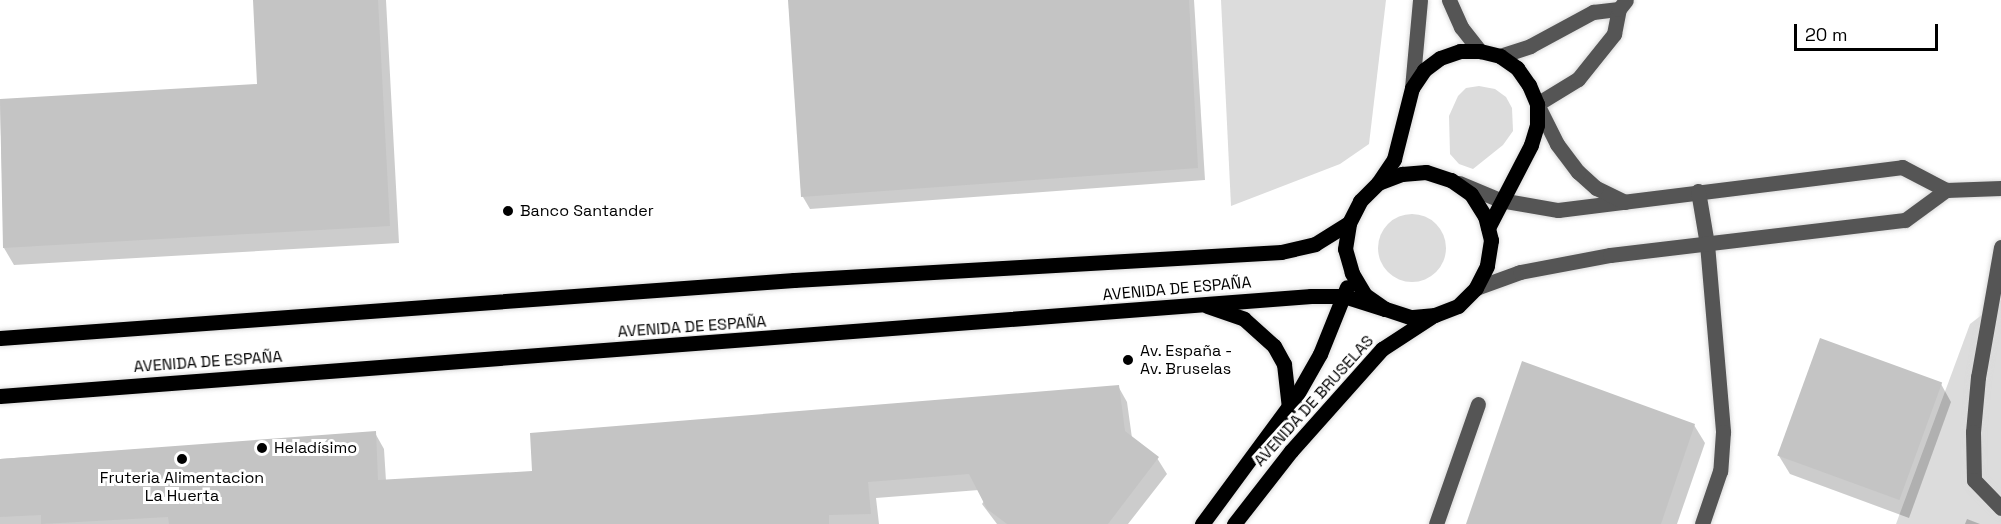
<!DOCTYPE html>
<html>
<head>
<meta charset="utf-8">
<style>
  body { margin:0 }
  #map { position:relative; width:2001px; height:524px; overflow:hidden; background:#fff; font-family:"Space Grotesk",sans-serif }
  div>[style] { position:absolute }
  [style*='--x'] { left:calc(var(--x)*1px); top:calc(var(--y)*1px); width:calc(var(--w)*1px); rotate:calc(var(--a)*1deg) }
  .green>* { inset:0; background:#dcdcdc }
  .round { border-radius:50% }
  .shadow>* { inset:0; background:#0003 }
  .building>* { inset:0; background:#c4c4c4; transform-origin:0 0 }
  .roads { filter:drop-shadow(0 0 2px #dbdbdb) drop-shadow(0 0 2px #dbdbdb) }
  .minor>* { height:15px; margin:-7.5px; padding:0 7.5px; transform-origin:7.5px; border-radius:7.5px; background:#555 }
  .major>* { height:15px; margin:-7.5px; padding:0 7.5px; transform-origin:7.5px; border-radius:7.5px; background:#000 }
  .dots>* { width:16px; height:16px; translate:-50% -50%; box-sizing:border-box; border:3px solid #fff; border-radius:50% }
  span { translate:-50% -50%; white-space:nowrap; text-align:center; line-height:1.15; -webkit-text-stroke:6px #fff; paint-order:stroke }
  .poi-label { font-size:16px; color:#000 }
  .left { translate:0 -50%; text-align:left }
  .street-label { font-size:16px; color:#000 }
  .scale { position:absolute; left:1794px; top:24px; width:144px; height:27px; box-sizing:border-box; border:3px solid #000; border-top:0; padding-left:8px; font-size:18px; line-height:21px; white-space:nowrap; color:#000; -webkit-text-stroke:4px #fff; paint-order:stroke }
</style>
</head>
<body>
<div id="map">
  <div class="green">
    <div style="clip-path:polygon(1221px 0,1386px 0,1369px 144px,1340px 164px,1231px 206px)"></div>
    <div style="clip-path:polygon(1479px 86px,1495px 89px,1506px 97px,1512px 108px,1513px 131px,1503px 145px,1473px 169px,1459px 164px,1450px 154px,1449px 116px,1458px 96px,1466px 88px)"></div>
    <div class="round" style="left:1378px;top:214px;width:68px;height:68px"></div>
    <div style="clip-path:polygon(2001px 300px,2001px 524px,1896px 524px,1970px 324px)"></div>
  </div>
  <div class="shadow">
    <div style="clip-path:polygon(254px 0,386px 0,399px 243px,14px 265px,4px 248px,0 101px,259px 85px)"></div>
    <div style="clip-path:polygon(790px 0,1194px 0,1205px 180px,810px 209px,803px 197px)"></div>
    <div style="clip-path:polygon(1941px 384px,1951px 402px,1909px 518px,1790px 474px,1779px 456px)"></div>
    <div style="clip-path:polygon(1118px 386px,1127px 402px,1132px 438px,1157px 458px,1167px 474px,1128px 524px,997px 524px,982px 504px,984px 501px,979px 490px,876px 498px,879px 524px,0 524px,0 459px,375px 433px,384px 449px,386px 481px,534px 473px)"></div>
    <div style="clip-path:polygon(1694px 425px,1705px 443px,1677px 524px,1468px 524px)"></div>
    <div style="clip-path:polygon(1967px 519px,1980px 524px,1965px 524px)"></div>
  </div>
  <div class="building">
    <div style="clip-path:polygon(253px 0,378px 0,390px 226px,3px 248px,0 99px,257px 84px)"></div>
    <div style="clip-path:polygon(788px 0,1189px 0,1198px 168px,801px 197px)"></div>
    <div style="left:1820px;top:338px;width:130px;height:125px;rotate:20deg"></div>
    <div style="clip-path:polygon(1522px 361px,1695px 424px,1661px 524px,1466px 524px)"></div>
    <div style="clip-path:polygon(1119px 385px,1125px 431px,1159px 457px,1108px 524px,1007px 524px,987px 509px,969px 474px,868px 482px,871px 514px,829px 515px,829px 524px,169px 524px,168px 517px,41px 524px,41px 515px,0 517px,0 459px,376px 431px,378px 480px,532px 471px,530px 433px)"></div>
  </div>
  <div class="roads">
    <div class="minor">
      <div style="--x:1449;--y:0;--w:30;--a:66"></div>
      <div style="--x:1461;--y:27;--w:31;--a:52"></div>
      <div style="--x:1500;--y:56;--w:32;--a:-18"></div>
      <div style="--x:1530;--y:46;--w:72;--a:-28.4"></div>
      <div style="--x:1593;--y:12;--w:26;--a:-7"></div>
      <div style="--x:1412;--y:88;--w:88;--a:-84.8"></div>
      <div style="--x:1459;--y:183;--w:44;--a:22.5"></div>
      <div style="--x:1500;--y:200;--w:59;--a:9.8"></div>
      <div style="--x:1558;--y:210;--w:347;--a:-7.1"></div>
      <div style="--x:1902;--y:167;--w:50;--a:27.6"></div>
      <div style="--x:1946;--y:190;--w:55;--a:-2.1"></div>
      <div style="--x:1698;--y:191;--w:54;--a:80.4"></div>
      <div style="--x:1707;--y:244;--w:189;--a:85.1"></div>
      <div style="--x:1723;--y:432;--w:39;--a:94"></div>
      <div style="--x:1720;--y:471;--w:56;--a:108.8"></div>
      <div style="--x:1625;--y:202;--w:32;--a:-154"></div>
      <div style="--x:1596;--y:188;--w:24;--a:-138"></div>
      <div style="--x:1578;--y:172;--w:35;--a:-127"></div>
      <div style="--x:1557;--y:144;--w:45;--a:-116.6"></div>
      <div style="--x:1537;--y:104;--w:48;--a:-31.4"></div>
      <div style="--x:1578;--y:79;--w:58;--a:-51.3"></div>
      <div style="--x:1614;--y:34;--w:25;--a:-79"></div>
      <div style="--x:1619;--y:9;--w:11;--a:-52"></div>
      <div style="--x:2001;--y:247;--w:132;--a:100"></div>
      <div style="--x:1978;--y:377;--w:55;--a:95.2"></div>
      <div style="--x:1973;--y:432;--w:48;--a:88.8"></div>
      <div style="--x:1974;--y:480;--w:39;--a:46"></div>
      <div style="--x:1476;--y:288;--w:47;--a:-20"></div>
      <div style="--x:1520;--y:272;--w:92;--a:-10.7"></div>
      <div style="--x:1610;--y:255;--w:297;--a:-6.8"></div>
      <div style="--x:1905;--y:220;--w:51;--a:-36.2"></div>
      <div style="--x:1436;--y:524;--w:127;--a:-70.7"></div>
    </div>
    <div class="major">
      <div style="--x:1378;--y:183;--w:26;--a:-21"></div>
      <div style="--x:1402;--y:174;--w:24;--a:-5"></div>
      <div style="--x:1426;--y:172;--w:26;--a:18"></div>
      <div style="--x:1451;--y:180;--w:24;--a:35"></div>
      <div style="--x:1471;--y:194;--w:26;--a:58"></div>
      <div style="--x:1485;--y:216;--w:25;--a:76"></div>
      <div style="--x:1491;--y:240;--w:26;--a:99"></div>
      <div style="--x:1487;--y:266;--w:25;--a:117"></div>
      <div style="--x:1476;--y:288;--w:25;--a:135"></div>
      <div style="--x:1458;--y:306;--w:25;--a:159"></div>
      <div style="--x:1435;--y:315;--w:25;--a:175"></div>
      <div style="--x:1410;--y:317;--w:26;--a:-162"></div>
      <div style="--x:1385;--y:309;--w:24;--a:-145"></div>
      <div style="--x:1365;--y:295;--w:26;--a:-121"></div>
      <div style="--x:1352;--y:273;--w:25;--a:-106"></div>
      <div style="--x:1345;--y:249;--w:26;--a:-81"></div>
      <div style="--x:1349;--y:223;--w:25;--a:-63"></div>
      <div style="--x:1360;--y:201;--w:25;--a:-45"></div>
      <div style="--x:1378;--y:183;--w:29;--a:-56"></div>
      <div style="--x:1394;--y:159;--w:73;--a:-75.8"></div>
      <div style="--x:1412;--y:88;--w:22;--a:-56"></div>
      <div style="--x:1424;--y:70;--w:20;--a:-37"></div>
      <div style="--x:1440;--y:58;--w:21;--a:-19"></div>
      <div style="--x:1460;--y:51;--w:20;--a:0"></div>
      <div style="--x:1480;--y:51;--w:21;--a:14"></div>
      <div style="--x:1500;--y:56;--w:21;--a:35"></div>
      <div style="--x:1517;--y:68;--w:21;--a:55"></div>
      <div style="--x:1529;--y:85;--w:21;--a:67"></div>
      <div style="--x:1537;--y:104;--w:21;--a:90"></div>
      <div style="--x:1537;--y:125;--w:21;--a:107"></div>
      <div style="--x:1531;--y:145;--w:93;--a:117.4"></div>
      <div style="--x:1207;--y:306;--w:39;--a:19"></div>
      <div style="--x:1244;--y:319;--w:40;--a:42"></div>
      <div style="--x:1274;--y:346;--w:21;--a:61"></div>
      <div style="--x:1284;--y:364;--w:44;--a:83.5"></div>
      <div style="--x:0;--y:338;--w:796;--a:-4.18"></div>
      <div style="--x:794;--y:280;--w:488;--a:-3.3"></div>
      <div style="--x:1281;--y:252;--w:35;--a:-13"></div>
      <div style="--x:1315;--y:244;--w:40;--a:-32"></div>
      <div style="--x:0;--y:396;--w:1315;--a:-4.36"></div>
      <div style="--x:1311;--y:296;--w:33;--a:0"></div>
      <div style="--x:1344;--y:296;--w:43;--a:17.6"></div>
      <div style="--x:1202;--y:524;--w:157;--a:-53.6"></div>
      <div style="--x:1295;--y:398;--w:51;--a:-60.4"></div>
      <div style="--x:1320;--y:354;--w:72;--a:-68.1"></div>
      <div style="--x:1234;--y:524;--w:93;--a:-52"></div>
      <div style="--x:1291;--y:451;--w:137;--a:-48.3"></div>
      <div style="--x:1382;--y:349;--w:59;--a:-33.1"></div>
    </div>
  </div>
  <div class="dots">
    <div style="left:508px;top:211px;background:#000"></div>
    <div style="left:1128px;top:360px;background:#000"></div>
    <div style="left:262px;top:448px;background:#000"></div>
    <div style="left:182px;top:459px;background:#000"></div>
  </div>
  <div class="poi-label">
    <span class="left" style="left:520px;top:211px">Banco Santander</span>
    <span class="left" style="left:1140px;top:360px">Av. España -<br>Av. Bruselas</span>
    <span class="left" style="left:274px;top:448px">Heladísimo</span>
    <span style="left:182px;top:487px">Fruteria Alimentacion<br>La Huerta</span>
  </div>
  <div class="street-label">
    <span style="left:1177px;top:289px;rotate:-5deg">AVENIDA DE ESPAÑA</span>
    <span style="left:692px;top:327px;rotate:-4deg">AVENIDA DE ESPAÑA</span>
    <span style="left:208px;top:362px;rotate:-4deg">AVENIDA DE ESPAÑA</span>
    <span style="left:1314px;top:401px;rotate:-48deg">AVENIDA DE BRUSELAS</span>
  </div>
  <div class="scale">20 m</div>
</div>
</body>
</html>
